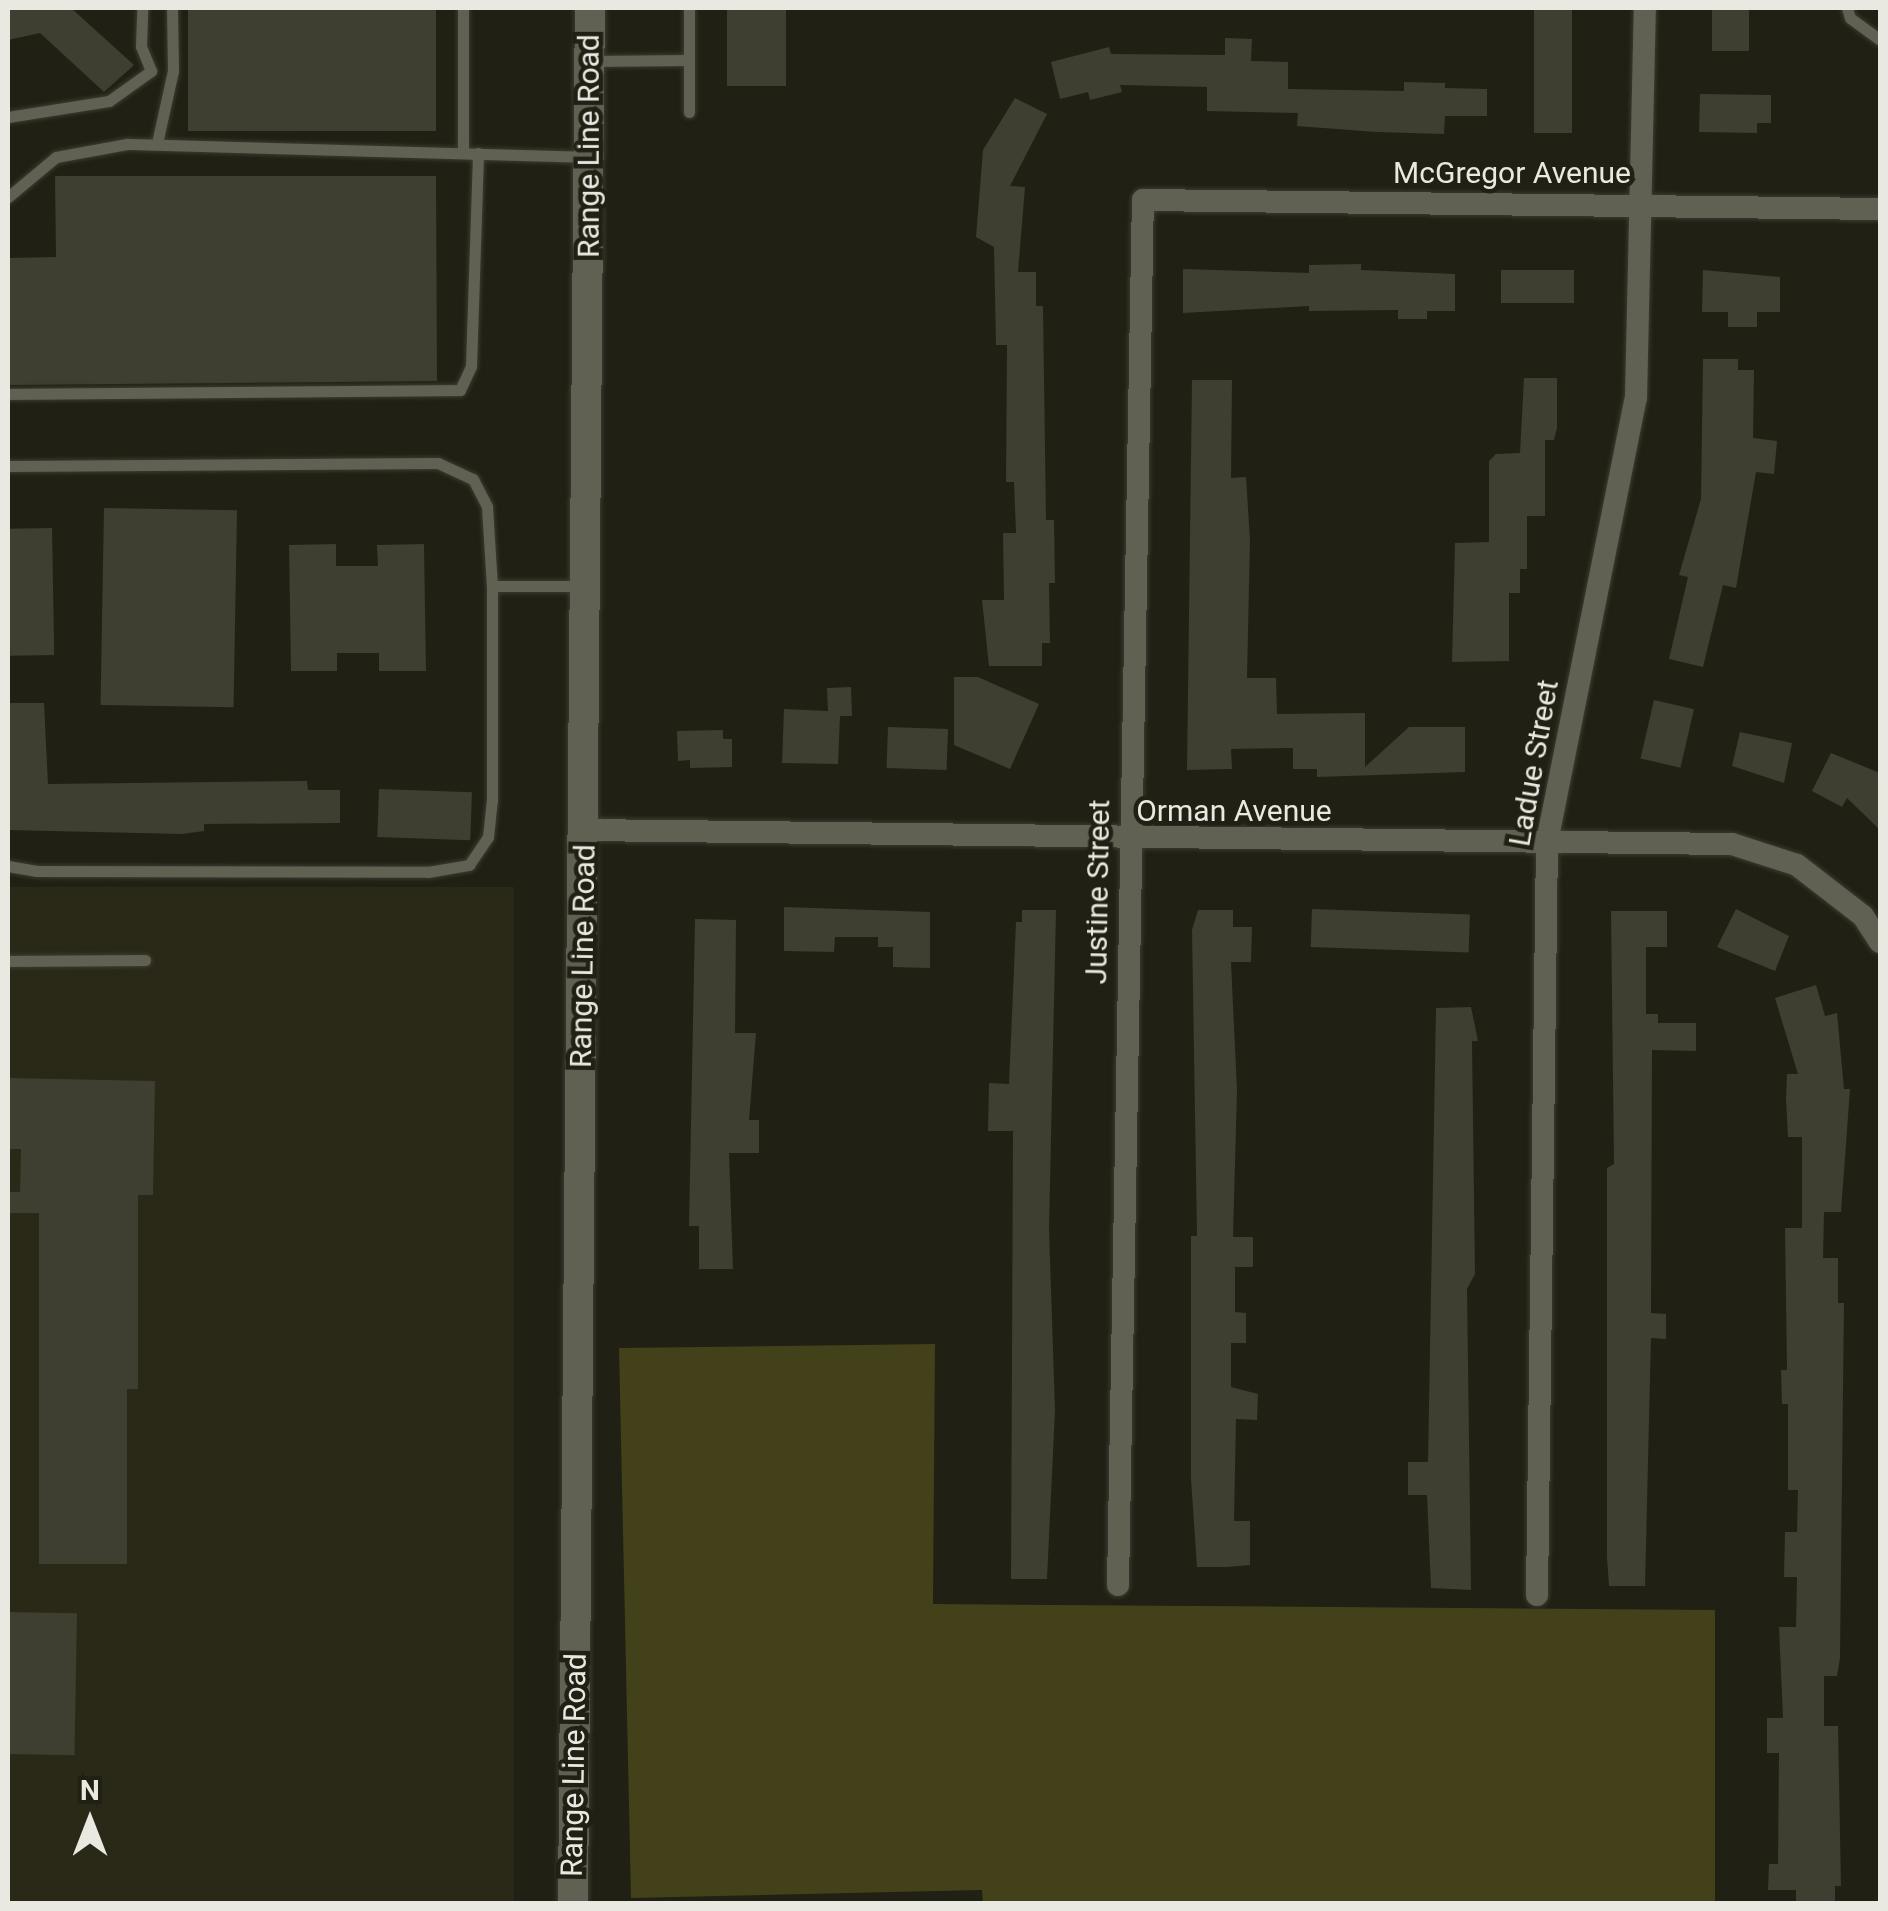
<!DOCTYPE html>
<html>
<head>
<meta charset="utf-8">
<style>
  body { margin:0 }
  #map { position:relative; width:1888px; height:1911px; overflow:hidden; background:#202014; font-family:Roboto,sans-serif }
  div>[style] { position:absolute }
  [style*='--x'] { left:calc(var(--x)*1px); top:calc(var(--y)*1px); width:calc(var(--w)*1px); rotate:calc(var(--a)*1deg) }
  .built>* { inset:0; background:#2a2917; transform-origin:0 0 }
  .green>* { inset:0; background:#43411a }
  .building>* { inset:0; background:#3e3e31; transform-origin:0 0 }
  .roads { filter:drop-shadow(0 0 2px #3b3b33) drop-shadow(0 0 2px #3b3b33) }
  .service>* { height:11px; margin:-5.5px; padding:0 5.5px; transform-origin:5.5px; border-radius:5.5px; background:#616153 }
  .minor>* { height:22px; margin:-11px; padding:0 11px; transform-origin:11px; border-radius:11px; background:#616153 }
  .secondary>* { height:30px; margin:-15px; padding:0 15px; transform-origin:15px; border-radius:15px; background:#616153 }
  span { translate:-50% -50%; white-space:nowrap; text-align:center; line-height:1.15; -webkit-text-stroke:9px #202014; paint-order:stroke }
  .street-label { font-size:30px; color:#e9e9e1 }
  .frame { position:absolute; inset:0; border:10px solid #e9e9e1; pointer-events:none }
  .north { position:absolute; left:40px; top:1771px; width:100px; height:100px; -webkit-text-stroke:8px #202014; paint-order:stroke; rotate:0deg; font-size:28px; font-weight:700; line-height:40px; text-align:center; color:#e9e9e1 }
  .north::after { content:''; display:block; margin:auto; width:35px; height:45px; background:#e9e9e1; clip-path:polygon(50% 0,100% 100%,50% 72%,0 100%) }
</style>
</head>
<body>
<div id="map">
  <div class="built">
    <div style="left:8px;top:887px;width:506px;height:1017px"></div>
  </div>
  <div class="green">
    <div style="clip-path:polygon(935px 1344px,933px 1604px,1715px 1610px,1715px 1903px,983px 1904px,982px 1890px,631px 1898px,619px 1348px)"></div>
  </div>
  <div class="building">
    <div style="clip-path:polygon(8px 8px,71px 8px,134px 65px,104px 92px,40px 33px,8px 40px)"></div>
    <div style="left:188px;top:8px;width:248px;height:123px"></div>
    <div style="left:727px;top:8px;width:59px;height:78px"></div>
    <div style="left:1534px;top:8px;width:38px;height:125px"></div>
    <div style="left:1712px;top:8px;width:37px;height:43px"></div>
    <div style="clip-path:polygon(1225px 38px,1252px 39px,1251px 61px,1288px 62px,1288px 89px,1404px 91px,1404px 82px,1445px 83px,1445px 88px,1487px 89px,1487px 116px,1445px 116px,1444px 134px,1376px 132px,1297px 126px,1298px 113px,1207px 111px,1207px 87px,1120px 85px,1122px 92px,1090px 100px,1088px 92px,1060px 99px,1051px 62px,1109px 47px,1111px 54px,1225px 55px)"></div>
    <div style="clip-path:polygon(1700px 94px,1771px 95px,1771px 123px,1757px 123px,1757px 133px,1699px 132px)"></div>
    <div style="clip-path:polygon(1015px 98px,1047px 114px,1010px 186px,1025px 187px,1018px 272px,1036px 272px,1036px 306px,1043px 306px,1046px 520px,1054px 520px,1055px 583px,1049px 583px,1050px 643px,1042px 643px,1042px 666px,989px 666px,982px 600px,1004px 600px,1003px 533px,1016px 533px,1014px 482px,1006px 482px,1007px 345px,996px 345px,994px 247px,976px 237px,983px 150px)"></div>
    <div style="clip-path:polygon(55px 176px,436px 176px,437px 381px,8px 385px,8px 258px,56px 257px)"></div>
    <div style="clip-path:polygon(1361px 264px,1361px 270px,1455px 274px,1455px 311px,1427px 311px,1427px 319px,1398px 319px,1398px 310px,1309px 311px,1309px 306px,1183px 313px,1183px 269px,1309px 273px,1309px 265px)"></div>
    <div style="left:1574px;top:270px;width:33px;height:73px;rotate:90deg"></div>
    <div style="clip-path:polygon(1703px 270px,1780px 277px,1780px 312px,1757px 312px,1757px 327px,1728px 327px,1728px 312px,1702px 312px)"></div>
    <div style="clip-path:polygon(1703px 359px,1738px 359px,1738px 370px,1754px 370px,1753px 438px,1777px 441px,1774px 474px,1756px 472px,1736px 588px,1723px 585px,1703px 667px,1669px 659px,1688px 577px,1679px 575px,1701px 499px)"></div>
    <div style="clip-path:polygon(1524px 378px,1557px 378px,1557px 428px,1554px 440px,1545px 440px,1545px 516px,1527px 516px,1527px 569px,1520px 569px,1520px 593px,1509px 593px,1509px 661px,1452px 662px,1455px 543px,1489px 542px,1489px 461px,1496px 454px,1520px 453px)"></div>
    <div style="clip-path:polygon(1192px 380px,1232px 380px,1231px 478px,1246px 477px,1250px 540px,1247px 678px,1276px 678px,1277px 714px,1365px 713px,1365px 767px,1409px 727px,1465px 727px,1465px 772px,1317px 777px,1317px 769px,1293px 769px,1293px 748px,1231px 749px,1232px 769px,1187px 770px)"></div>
    <div style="left:104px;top:508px;width:133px;height:197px;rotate:1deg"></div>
    <div style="left:52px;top:528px;width:127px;height:44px;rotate:89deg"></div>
    <div style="clip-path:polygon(336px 544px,336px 566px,378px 566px,377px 545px,424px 544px,426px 671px,379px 671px,379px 653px,337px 653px,337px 671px,291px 671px,289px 545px)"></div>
    <div style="clip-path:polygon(954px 677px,978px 677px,1039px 704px,1010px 769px,954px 745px)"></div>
    <div style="clip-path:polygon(851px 687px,852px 716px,840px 716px,838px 764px,782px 763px,784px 709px,828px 711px,827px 688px)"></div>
    <div style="left:1654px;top:700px;width:41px;height:60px;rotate:13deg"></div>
    <div style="clip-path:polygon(8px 703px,44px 703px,48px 784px,307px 781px,308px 790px,340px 790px,340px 823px,204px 824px,204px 831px,182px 834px,8px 830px)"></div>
    <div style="left:888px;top:727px;width:60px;height:41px;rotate:2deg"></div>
    <div style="clip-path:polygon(723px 730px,723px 739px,732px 739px,732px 767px,690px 768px,690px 760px,678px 761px,677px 731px)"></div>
    <div style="clip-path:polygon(1740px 732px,1792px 743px,1784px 783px,1732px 766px)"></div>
    <div style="clip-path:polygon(1831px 753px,1880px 773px,1880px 830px,1847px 798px,1842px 807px,1812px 791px)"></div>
    <div style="left:379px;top:789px;width:93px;height:48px;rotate:2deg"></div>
    <div style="clip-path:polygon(784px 907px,930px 912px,930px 968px,893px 967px,893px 947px,878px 947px,878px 937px,835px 937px,834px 952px,784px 951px)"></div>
    <div style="left:1312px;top:909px;width:158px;height:38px;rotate:2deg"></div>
    <div style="clip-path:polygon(1736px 909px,1789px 936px,1775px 971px,1717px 947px)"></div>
    <div style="clip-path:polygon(1022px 910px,1056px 910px,1049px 1229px,1055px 1410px,1047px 1579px,1011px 1579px,1013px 1131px,988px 1131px,989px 1083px,1009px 1084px,1016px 922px,1022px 922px)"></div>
    <div style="clip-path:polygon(1198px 910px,1233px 910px,1233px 927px,1252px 927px,1251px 962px,1231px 962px,1237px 1090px,1233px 1237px,1253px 1237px,1253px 1267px,1235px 1267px,1235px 1312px,1246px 1313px,1246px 1343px,1231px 1343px,1231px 1387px,1258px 1394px,1257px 1420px,1236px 1419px,1234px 1521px,1250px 1521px,1250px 1565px,1227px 1567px,1197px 1567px,1191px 1479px,1191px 1236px,1197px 1236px,1192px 930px)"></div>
    <div style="clip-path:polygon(1611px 911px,1667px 911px,1667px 947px,1646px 947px,1646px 1014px,1658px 1014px,1658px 1023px,1696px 1023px,1696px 1051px,1652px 1050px,1651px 1313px,1666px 1314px,1666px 1339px,1651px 1338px,1645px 1586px,1609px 1586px,1607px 1558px,1607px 1168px,1614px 1164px)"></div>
    <div style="clip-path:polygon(695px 919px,736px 920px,735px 1033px,756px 1033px,749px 1120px,759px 1120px,759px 1153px,729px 1153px,733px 1269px,699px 1269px,699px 1226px,689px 1226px)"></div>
    <div style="clip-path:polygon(1816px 985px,1825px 1016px,1837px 1013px,1844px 1089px,1850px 1089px,1841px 1212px,1824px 1212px,1823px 1258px,1838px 1258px,1838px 1303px,1844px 1303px,1840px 1658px,1837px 1676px,1824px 1676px,1824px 1726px,1838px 1726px,1841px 1886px,1835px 1886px,1835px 1904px,1796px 1904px,1796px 1890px,1768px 1890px,1769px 1864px,1778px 1864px,1779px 1753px,1767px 1753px,1767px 1718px,1783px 1718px,1779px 1627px,1796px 1627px,1797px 1577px,1784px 1577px,1785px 1532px,1797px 1532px,1798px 1490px,1788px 1490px,1788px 1404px,1782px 1404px,1781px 1370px,1787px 1370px,1785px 1228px,1802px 1228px,1802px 1137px,1788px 1137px,1786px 1098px,1787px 1074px,1798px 1074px,1775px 998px)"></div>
    <div style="clip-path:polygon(1471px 1007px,1478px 1041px,1472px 1041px,1475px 1274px,1467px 1289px,1471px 1590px,1431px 1588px,1427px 1495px,1408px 1495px,1408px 1462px,1428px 1462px,1436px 1008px)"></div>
    <div style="clip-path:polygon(8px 1078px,155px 1081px,153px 1195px,138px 1195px,138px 1389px,127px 1389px,127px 1564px,39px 1564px,39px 1213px,8px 1213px,8px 1192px,20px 1192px,21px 1149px,8px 1149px)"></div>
    <div style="left:8px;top:1612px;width:69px;height:142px;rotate:1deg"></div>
  </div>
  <div class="roads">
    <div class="service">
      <div style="--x:1847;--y:8;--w:10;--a:73"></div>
      <div style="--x:1850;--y:18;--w:37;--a:36"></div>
      <div style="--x:689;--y:60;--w:52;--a:-90"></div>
      <div style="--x:590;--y:61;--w:99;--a:-0.6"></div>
      <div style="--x:689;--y:60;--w:52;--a:90"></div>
      <div style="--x:8;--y:117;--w:102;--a:-9"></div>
      <div style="--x:109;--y:101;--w:52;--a:-35.5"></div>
      <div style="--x:151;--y:71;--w:27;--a:-112"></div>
      <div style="--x:141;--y:46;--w:38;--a:-88"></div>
      <div style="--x:157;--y:143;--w:74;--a:-77.5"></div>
      <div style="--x:173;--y:71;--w:63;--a:-90.9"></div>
      <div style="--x:463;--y:152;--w:144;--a:-90"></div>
      <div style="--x:8;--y:197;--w:62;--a:-39.8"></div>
      <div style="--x:56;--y:157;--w:72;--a:-10.4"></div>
      <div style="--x:127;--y:144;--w:458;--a:1.6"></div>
      <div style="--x:8;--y:394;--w:452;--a:-0.5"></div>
      <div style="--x:460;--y:390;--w:26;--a:-65"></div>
      <div style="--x:471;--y:366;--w:213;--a:-88.1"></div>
      <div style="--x:8;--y:466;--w:430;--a:-0.4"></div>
      <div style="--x:438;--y:463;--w:38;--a:25"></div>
      <div style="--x:473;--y:479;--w:31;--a:63"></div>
      <div style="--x:487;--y:507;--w:79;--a:86.4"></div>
      <div style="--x:492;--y:586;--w:90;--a:0"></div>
      <div style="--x:8;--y:866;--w:29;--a:10"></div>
      <div style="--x:37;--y:871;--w:391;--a:0.1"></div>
      <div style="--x:428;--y:872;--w:42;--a:-9.7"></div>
      <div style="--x:469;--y:865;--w:34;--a:-56"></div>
      <div style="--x:488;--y:837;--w:36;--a:-84"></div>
      <div style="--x:492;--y:801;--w:215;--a:-90"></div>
      <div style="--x:8;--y:961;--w:137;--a:-0.4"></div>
    </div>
    <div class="minor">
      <div style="--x:584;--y:830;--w:1148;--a:0.7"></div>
      <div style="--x:1732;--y:844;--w:68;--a:17.9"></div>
      <div style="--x:1797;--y:865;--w:83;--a:37.7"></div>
      <div style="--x:1863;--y:916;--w:31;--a:57"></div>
      <div style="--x:1118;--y:1585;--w:1385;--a:-88.97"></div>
      <div style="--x:1143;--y:200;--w:737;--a:0.7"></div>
      <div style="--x:1537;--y:1595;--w:753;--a:-89.24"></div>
      <div style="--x:1547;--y:842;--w:453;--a:-78.7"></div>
      <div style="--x:1636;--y:398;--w:390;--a:-88.7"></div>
    </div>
    <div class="secondary">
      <div style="--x:573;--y:1904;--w:1896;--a:-89.49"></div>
    </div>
  </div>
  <div class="street-label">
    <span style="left:589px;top:146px;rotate:-90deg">Range Line Road</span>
    <span style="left:1512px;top:173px">McGregor Avenue</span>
    <span style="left:1534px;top:763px;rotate:-80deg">Ladue Street</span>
    <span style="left:1234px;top:811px">Orman Avenue</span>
    <span style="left:1098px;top:892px;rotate:-89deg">Justine Street</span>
    <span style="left:583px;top:956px;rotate:-89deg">Range Line Road</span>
    <span style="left:574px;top:1765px;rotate:-89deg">Range Line Road</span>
  </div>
  <div class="frame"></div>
  <div class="north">N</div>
</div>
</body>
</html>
